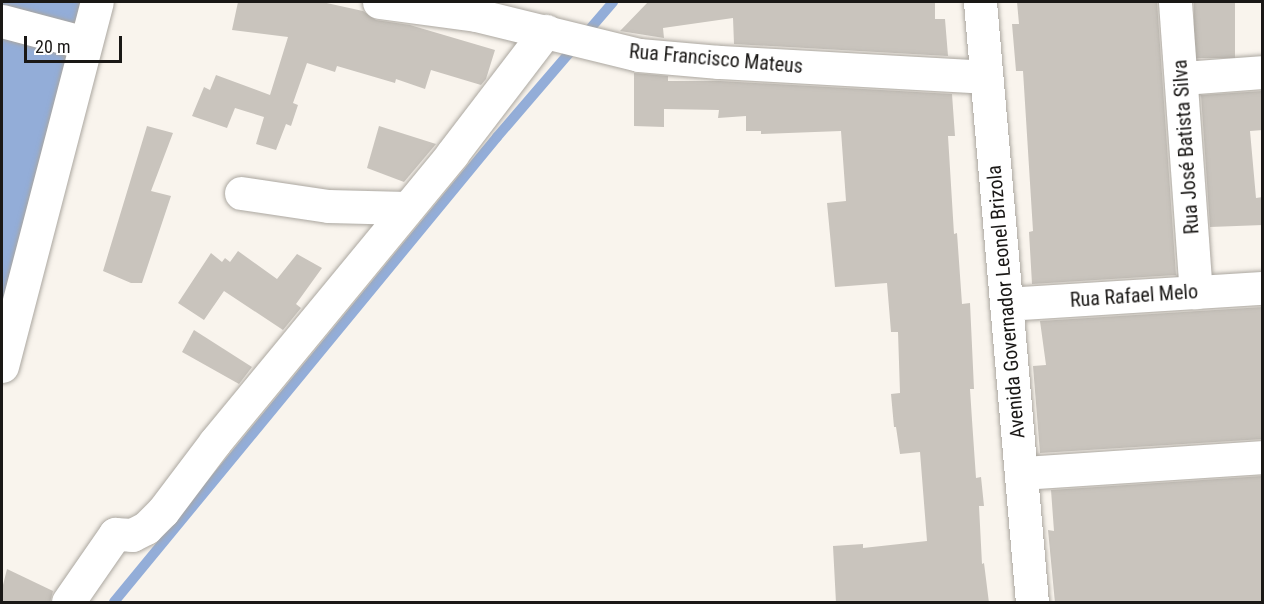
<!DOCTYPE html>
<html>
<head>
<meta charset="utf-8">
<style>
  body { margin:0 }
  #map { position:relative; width:1264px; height:604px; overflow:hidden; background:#f9f4ed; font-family:"Roboto Condensed",sans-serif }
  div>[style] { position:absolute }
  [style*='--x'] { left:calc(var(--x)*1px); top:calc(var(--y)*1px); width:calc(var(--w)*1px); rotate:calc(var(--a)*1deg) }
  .water>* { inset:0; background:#93add8 }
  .stream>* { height:10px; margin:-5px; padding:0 5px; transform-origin:5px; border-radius:5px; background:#93add8 }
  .building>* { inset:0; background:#c9c4bd; transform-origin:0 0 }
  .roads { filter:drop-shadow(0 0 2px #aba7a0) drop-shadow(0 0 2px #aba7a0) }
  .minor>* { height:33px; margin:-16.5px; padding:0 16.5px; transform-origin:16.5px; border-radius:16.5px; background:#fff }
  span { translate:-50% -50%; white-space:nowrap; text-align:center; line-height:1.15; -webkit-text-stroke:6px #fff; paint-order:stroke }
  .street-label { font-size:20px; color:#1a1816 }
  .frame { position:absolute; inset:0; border:3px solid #1a1816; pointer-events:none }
  .scale { position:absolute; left:24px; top:36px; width:98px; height:27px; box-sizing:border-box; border:3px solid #1a1816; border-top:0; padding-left:8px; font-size:18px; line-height:21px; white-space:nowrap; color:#1a1816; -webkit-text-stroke:4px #fff; paint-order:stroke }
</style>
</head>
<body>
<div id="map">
  <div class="water">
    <div style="clip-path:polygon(2px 2px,89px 2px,80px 35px,2px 14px)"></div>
    <div style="clip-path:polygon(2px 35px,72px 54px,2px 310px)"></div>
  </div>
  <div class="stream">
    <div style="--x:114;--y:602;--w:602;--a:-50.52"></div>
    <div style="--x:497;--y:137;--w:178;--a:-49.3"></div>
  </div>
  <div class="building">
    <div style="clip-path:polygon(238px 2px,322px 2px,363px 11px,376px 20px,410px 25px,495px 50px,486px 79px,481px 85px,431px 70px,425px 89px,396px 79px,395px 83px,337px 66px,335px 72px,307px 63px,293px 103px,298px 105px,291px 126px,286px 124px,276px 150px,256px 144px,264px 117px,235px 108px,227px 128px,192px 116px,204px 87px,210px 90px,216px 75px,270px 95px,288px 37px,232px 30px)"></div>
    <div style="clip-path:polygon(648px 2px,935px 2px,935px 19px,945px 19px,948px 56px,734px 44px,733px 18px,663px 28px,664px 38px,620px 31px)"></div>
    <div style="clip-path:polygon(1017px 2px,1157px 2px,1176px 275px,1032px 284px,1029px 232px,1033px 231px,1023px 71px,1016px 71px,1012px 24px,1019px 24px)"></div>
    <div style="left:1194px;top:2px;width:41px;height:56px"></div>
    <div style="clip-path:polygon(634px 73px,668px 76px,668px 81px,720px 81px,952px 94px,955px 136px,948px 136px,954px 234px,957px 233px,962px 304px,970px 303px,974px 389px,970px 389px,972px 420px,976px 478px,981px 477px,984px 506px,979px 506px,982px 564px,984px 563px,989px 603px,836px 603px,833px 546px,863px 544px,863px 548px,927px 541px,920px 452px,900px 454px,896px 427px,894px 427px,891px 394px,900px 393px,898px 332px,891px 332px,887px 283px,835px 287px,827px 203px,846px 201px,841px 131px,761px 134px,761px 131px,746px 131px,746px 116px,718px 118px,719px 110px,664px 109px,664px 127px,634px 126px)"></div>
    <div style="clip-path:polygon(1263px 91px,1263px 130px,1250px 131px,1256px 198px,1263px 197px,1263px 225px,1210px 227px,1201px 95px)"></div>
    <div style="clip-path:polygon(147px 126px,173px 133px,151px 191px,171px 196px,142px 283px,131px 283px,103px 271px)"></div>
    <div style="clip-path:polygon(379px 126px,436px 144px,404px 182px,367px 168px)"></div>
    <div style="clip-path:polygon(238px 251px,277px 279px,297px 254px,322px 268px,296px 304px,301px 308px,283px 330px,224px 291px,204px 320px,178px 303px,211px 253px,222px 262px,225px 258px,230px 262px)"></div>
    <div style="clip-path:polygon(1263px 307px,1263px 439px,1040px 453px,1033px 366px,1046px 365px,1040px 321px)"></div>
    <div style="clip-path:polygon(194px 330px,252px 367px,239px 384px,182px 352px)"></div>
    <div style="clip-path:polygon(1263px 476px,1263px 603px,1055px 603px,1048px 530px,1054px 531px,1051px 490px)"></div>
    <div style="clip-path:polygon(7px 569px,53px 591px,50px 603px,2px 603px,2px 589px)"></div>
  </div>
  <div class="roads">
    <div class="minor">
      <div style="--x:379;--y:2;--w:98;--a:7.6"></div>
      <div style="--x:476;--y:15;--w:168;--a:13.8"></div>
      <div style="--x:639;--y:55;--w:80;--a:5"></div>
      <div style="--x:719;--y:62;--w:267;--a:3.2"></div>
      <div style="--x:980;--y:2;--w:602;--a:85.05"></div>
      <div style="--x:1175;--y:2;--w:291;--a:85.9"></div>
      <div style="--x:2;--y:21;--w:86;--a:14.8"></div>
      <div style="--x:1183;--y:78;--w:79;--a:-4.3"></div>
      <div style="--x:241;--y:193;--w:88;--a:8.5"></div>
      <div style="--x:328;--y:206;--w:79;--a:1.5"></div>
      <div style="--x:1006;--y:304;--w:256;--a:-3.6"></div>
      <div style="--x:2;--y:366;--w:376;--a:-75.4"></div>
      <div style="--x:1022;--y:473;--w:241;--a:-3.8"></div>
      <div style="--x:68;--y:602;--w:83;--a:-55.3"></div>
      <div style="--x:115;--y:534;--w:17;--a:3"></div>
      <div style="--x:132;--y:535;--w:16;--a:-27"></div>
      <div style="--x:146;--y:528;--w:24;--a:-45"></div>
      <div style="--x:163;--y:511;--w:86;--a:-53"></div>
      <div style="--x:215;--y:442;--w:373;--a:-50.5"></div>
      <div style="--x:452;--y:154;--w:155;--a:-52.6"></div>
    </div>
  </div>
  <div class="street-label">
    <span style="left:716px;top:59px;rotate:5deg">Rua Francisco Mateus</span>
    <span style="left:1186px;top:147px;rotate:-94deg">Rua José Batista Silva</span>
    <span style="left:1134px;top:296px;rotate:-4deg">Rua Rafael Melo</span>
    <span style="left:1006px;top:302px;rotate:-95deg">Avenida Governador Leonel Brizola</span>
  </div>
  <div class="frame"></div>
  <div class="scale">20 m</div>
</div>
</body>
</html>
